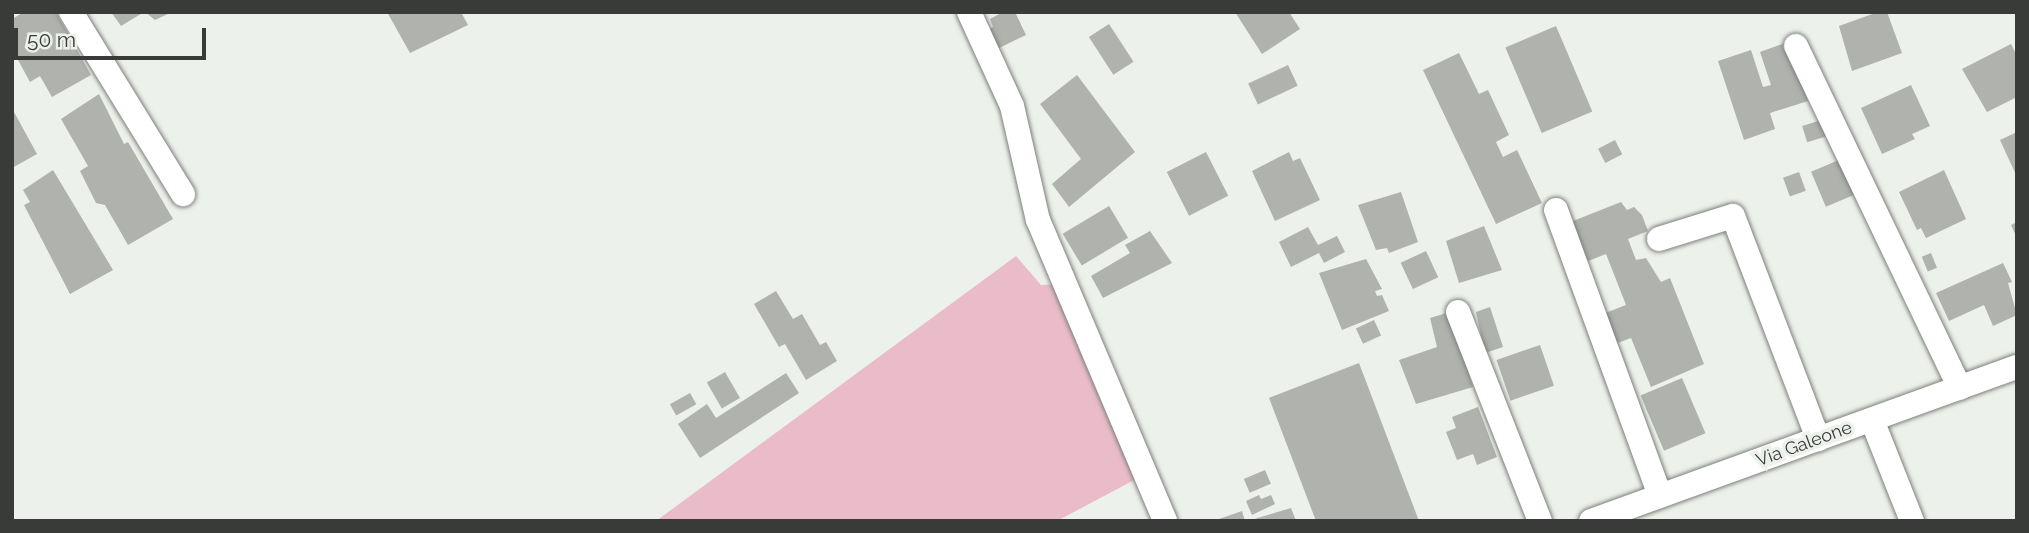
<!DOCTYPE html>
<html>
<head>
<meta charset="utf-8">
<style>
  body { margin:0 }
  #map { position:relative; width:2029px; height:533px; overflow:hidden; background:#edf1eb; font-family:Raleway,sans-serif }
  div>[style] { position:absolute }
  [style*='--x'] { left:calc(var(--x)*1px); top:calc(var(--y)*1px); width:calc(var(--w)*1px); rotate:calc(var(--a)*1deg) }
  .green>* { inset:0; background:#eabcc9 }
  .building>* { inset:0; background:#afb2ad; transform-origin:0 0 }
  .roads { filter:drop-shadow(0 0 2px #7d807b) drop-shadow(0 0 2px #7d807b) }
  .street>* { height:24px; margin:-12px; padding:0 12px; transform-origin:12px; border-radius:12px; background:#fff }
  span { translate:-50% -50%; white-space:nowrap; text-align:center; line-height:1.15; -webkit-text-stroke:7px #edf1eb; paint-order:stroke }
  .street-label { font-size:18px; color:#393b38 }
  .frame { position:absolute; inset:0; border:14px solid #393b38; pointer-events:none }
  .scale { position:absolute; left:14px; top:28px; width:192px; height:32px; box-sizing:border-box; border:4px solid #393b38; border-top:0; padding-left:9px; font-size:21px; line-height:24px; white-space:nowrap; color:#393b38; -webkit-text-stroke:5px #edf1eb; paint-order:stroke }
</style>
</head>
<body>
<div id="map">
  <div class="green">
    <div style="clip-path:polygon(1016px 256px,1041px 285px,1056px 284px,1138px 478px,1057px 521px,656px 521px)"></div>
  </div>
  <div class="building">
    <div style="clip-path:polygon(24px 12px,56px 12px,91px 75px,52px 97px,40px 76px,30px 82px,12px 49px,12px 19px)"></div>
    <div style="clip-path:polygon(111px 12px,144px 12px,121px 26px)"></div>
    <div style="clip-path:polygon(145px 12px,172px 12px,155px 20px)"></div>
    <div style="clip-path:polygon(387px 12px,461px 12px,468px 25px,410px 53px)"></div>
    <div style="clip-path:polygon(1003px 12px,1015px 12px,1026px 35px,995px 50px,986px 31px,993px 27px,990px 19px)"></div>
    <div style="clip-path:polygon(1235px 12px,1289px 12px,1300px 29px,1262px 54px)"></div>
    <div style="clip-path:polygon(1878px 12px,1887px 12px,1902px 53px,1852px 71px,1839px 26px)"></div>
    <div style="left:1109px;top:24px;width:45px;height:24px;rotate:57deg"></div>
    <div style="left:1556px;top:26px;width:93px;height:55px;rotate:67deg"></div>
    <div style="clip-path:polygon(1788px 42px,1808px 101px,1770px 113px,1775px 129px,1744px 140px,1718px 61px,1751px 50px,1763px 87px,1771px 85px,1760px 52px)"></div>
    <div style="clip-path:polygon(2011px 44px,2017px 56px,2017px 97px,1987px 112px,1962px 69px)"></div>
    <div style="clip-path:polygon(1459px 53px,1479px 94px,1488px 90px,1509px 135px,1496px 142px,1503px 157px,1517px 150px,1542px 203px,1496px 224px,1423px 70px)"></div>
    <div style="left:1288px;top:65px;width:23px;height:44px;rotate:65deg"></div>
    <div style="clip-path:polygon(1077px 75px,1135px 152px,1069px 207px,1052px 184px,1081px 159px,1040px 104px)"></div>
    <div style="clip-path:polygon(1911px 85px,1930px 126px,1912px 134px,1915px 139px,1882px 154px,1861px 108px)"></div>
    <div style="clip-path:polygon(99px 94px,124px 144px,128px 142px,173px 219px,128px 245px,105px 205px,96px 203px,80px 171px,88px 166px,61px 119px)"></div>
    <div style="clip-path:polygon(14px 112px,37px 154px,12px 168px,12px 113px)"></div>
    <div style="left:1828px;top:118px;width:17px;height:27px;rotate:73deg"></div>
    <div style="clip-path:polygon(2017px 132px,2017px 177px,2000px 140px)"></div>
    <div style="left:1615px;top:140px;width:16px;height:19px;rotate:63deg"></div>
    <div style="left:1206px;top:152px;width:49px;height:44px;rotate:63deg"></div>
    <div style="clip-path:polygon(1289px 152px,1293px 161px,1300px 158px,1320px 200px,1275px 221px,1252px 171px)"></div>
    <div style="left:1846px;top:157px;width:38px;height:38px;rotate:67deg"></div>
    <div style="clip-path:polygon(53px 170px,113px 270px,70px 294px,24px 205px,30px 202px,23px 190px)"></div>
    <div style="clip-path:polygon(1944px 170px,1966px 219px,1926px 238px,1921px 228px,1917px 230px,1899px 192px)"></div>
    <div style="left:1799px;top:172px;width:20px;height:17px;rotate:70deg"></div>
    <div style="clip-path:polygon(1401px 192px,1418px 242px,1389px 253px,1387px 248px,1376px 250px,1358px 205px)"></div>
    <div style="clip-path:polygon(1621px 202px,1627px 210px,1634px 207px,1642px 215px,1648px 231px,1628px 239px,1636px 260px,1646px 258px,1661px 282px,1670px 278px,1704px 364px,1651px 387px,1631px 338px,1612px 345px,1600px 315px,1626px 305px,1606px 254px,1588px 261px,1568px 223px)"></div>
    <div style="left:1109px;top:206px;width:37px;height:54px;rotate:59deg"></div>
    <div style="clip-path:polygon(2017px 222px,2017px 238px,2011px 225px)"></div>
    <div style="clip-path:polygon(1484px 226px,1502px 270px,1459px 283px,1446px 241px)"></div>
    <div style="clip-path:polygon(1308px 227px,1318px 245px,1337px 236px,1345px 252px,1324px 263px,1319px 253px,1291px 267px,1279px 242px)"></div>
    <div style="clip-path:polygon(1150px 231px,1172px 263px,1103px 298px,1091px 276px,1130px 253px,1125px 245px)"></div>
    <div style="left:1426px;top:251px;width:29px;height:28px;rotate:65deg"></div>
    <div style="left:1931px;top:253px;width:16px;height:10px;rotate:68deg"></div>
    <div style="clip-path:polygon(1366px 259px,1382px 289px,1375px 291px,1377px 296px,1382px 295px,1389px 311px,1342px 330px,1319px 273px)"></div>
    <div style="clip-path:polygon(2003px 263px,2012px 282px,2008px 283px,2017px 315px,1993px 326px,1984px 305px,1949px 321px,1936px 293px)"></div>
    <div style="clip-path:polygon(776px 291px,793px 319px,802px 314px,820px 345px,826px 342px,837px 361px,806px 380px,785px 344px,779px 347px,754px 304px)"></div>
    <div style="clip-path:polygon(1490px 307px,1503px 347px,1485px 353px,1476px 312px)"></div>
    <div style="clip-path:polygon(1450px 312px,1473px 387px,1416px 404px,1399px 360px,1437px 347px,1430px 318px)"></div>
    <div style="left:1374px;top:320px;width:17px;height:20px;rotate:65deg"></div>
    <div style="left:1540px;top:345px;width:43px;height:46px;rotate:71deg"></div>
    <div style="clip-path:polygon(1359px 363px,1419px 521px,1316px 521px,1269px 398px)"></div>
    <div style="left:725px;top:372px;width:30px;height:21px;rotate:60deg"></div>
    <div style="clip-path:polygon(786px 373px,799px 393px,700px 458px,678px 424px,707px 404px,716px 418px)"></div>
    <div style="left:1682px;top:378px;width:60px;height:45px;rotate:67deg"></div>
    <div style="left:690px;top:393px;width:13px;height:23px;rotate:61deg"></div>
    <div style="clip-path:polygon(1478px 407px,1497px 457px,1477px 465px,1473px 454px,1457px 460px,1446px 432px,1456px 428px,1452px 417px)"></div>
    <div style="left:1265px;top:470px;width:15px;height:23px;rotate:67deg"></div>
    <div style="clip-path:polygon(1259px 495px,1261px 499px,1271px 495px,1275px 504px,1252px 515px,1246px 501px)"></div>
    <div style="clip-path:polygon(1291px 508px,1296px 521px,1251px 521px,1251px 520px)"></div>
    <div style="clip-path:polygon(1242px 511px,1245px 521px,1216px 521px,1216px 520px)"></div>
  </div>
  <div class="roads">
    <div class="street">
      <div style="--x:71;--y:12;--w:214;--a:58.4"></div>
      <div style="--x:969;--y:12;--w:103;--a:65.4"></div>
      <div style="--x:1012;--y:106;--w:117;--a:77.2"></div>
      <div style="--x:1038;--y:220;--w:327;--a:67.1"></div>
      <div style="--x:1796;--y:46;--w:379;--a:64.4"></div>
      <div style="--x:1556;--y:210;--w:304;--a:70"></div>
      <div style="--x:1659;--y:239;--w:77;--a:-17.3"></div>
      <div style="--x:1733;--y:216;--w:239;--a:69.1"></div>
      <div style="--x:1458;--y:312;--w:225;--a:68.6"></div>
      <div style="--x:1872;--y:420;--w:109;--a:68.4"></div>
      <div style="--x:1591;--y:521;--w:453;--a:-19.9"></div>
    </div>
  </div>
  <div class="street-label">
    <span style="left:1804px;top:444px;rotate:-20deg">Via Galeone</span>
  </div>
  <div class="frame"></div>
  <div class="scale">50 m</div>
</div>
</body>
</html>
